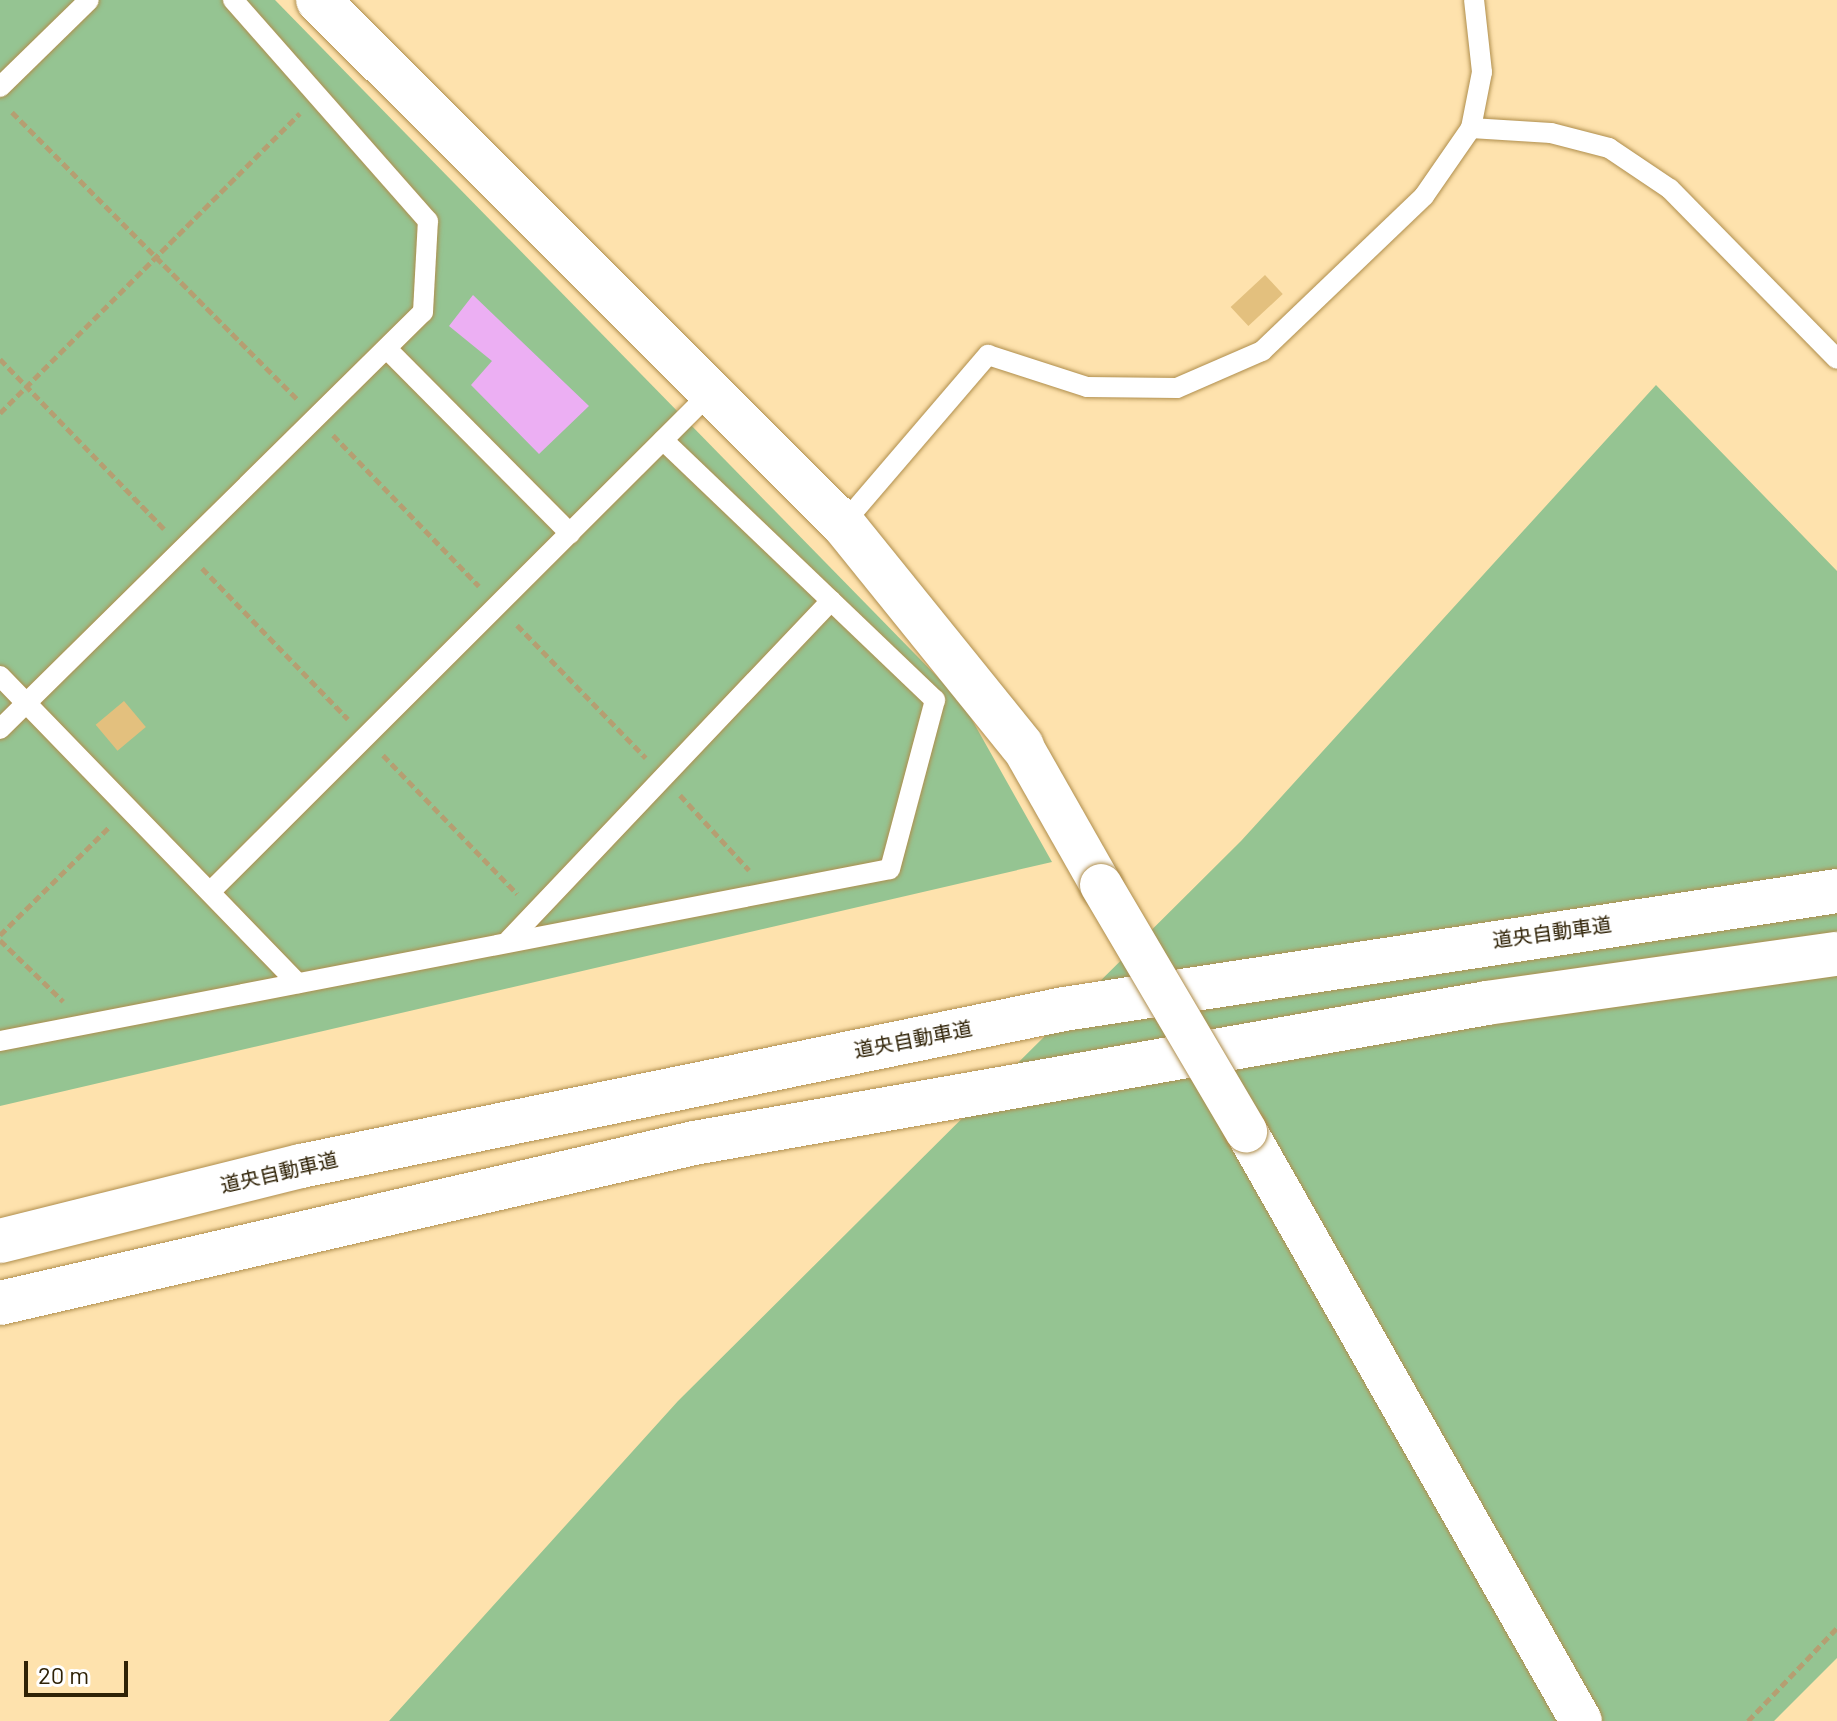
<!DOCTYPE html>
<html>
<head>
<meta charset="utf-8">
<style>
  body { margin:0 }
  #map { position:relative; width:1837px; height:1721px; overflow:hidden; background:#fee2ad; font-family:Barlow,"Noto Sans JP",sans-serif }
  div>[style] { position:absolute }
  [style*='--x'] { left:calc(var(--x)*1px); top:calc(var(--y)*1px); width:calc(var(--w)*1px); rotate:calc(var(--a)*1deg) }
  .green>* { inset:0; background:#95c492 }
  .water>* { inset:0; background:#ecaff3 }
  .building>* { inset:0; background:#e3c07e; transform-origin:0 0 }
  .path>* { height:5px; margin-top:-2.5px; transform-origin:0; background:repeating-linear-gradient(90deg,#b59f72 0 8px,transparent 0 12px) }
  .roads { filter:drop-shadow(0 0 2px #af8e4d) drop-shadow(0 0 2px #af8e4d) }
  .service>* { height:20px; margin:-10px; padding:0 10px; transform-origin:10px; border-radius:10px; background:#fff }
  .minor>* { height:42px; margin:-21px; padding:0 21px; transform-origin:21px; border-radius:21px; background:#fff }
  .tertiary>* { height:44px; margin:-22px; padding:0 22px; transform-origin:22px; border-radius:22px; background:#fff }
  .motorway>* { height:44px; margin:-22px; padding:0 22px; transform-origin:22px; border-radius:22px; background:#fff }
  .bridges { filter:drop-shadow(0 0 2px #af8e4d) drop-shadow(0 0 2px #af8e4d) }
  .minor-bridge>* { height:42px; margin:-21px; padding:0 21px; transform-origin:21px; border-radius:21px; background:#fff }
  span { translate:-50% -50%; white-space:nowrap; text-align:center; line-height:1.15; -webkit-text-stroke:6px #fff; paint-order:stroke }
  .street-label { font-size:20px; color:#2f2206 }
  .scale { position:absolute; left:24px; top:1661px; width:104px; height:36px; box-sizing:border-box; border:4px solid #2f2206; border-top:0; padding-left:10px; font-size:24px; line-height:28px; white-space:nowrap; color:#2f2206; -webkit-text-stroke:6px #fff; paint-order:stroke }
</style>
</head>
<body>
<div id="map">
  <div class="green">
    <div style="clip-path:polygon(0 0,275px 0,962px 702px,1052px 862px,0 1106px)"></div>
    <div style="clip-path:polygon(1656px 385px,1837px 571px,1837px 1658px,1774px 1721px,389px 1721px,678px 1401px,1241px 841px)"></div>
  </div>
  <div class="water">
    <div style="clip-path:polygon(473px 295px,589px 406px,539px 454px,471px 385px,492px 361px,449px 326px)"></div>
  </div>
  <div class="building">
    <div style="left:1265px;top:275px;width:26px;height:47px;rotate:47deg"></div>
    <div style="left:124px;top:701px;width:34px;height:37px;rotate:50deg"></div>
  </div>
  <div class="path">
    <div style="--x:12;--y:112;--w:406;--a:45.2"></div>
    <div style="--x:0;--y:359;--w:236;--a:46"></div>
    <div style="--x:0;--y:413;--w:424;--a:-45"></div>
    <div style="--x:333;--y:435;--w:210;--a:46"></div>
    <div style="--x:202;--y:568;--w:210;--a:46"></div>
    <div style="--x:517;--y:625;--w:185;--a:45.9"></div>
    <div style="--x:383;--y:755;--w:193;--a:46"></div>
    <div style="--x:680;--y:795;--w:102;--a:47.4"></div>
    <div style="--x:0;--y:935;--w:155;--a:-44.7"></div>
    <div style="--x:0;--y:940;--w:88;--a:44.1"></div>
    <div style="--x:1748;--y:1721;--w:129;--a:-46.3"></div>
  </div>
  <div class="roads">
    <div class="service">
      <div style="--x:0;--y:87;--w:124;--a:-44.3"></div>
      <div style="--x:1471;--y:128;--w:80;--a:3.6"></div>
      <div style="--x:1551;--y:133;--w:60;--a:14.5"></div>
      <div style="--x:1609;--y:148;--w:73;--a:33.9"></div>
      <div style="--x:1670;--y:189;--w:238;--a:45.5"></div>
      <div style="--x:387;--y:349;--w:260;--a:45.2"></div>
      <div style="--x:843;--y:524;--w:223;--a:-49.4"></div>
      <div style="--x:988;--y:355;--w:104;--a:17.9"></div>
      <div style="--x:1087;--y:387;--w:90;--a:0.6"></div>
      <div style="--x:1177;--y:388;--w:93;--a:-23.5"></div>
      <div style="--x:1262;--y:351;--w:224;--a:-43.7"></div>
      <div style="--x:1424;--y:196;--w:83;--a:-55.3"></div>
      <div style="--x:1471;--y:128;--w:57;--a:-78.9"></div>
      <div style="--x:1482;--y:72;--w:72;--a:-96.3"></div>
      <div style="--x:0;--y:676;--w:428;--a:45.9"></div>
      <div style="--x:0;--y:729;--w:594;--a:-44.59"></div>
      <div style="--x:423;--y:312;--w:91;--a:-86.9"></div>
      <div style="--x:428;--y:221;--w:295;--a:-131.4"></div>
      <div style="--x:212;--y:890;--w:704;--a:-44.94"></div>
      <div style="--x:509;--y:940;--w:468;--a:-46.5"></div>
      <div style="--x:0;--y:1041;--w:906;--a:-10.94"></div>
      <div style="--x:890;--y:869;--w:175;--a:-75.1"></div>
      <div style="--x:935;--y:700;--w:376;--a:-136.3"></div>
    </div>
    <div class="minor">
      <div style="--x:1022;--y:746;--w:160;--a:60.4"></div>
      <div style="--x:1246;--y:1131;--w:678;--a:60.41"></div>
    </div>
    <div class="tertiary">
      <div style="--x:318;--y:0;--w:742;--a:44.95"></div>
      <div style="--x:843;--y:524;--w:285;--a:51.1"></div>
    </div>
    <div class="motorway">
      <div style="--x:0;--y:1241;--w:310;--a:-14"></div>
      <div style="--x:301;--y:1166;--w:779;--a:-11.63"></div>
      <div style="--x:1064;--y:1009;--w:782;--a:-8.68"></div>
      <div style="--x:0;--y:1303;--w:712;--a:-12.98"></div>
      <div style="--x:694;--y:1143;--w:805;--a:-10.01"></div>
      <div style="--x:1487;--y:1003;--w:353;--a:-8"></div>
    </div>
  </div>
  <div class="bridges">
    <div class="minor-bridge">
      <div style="--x:1101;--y:885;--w:286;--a:59.5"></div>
    </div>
  </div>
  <div class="street-label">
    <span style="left:1552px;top:932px;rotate:-8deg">道央自動車道</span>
    <span style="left:913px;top:1039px;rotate:-11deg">道央自動車道</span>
    <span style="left:279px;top:1172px;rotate:-13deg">道央自動車道</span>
  </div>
  <div class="scale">20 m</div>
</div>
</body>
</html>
